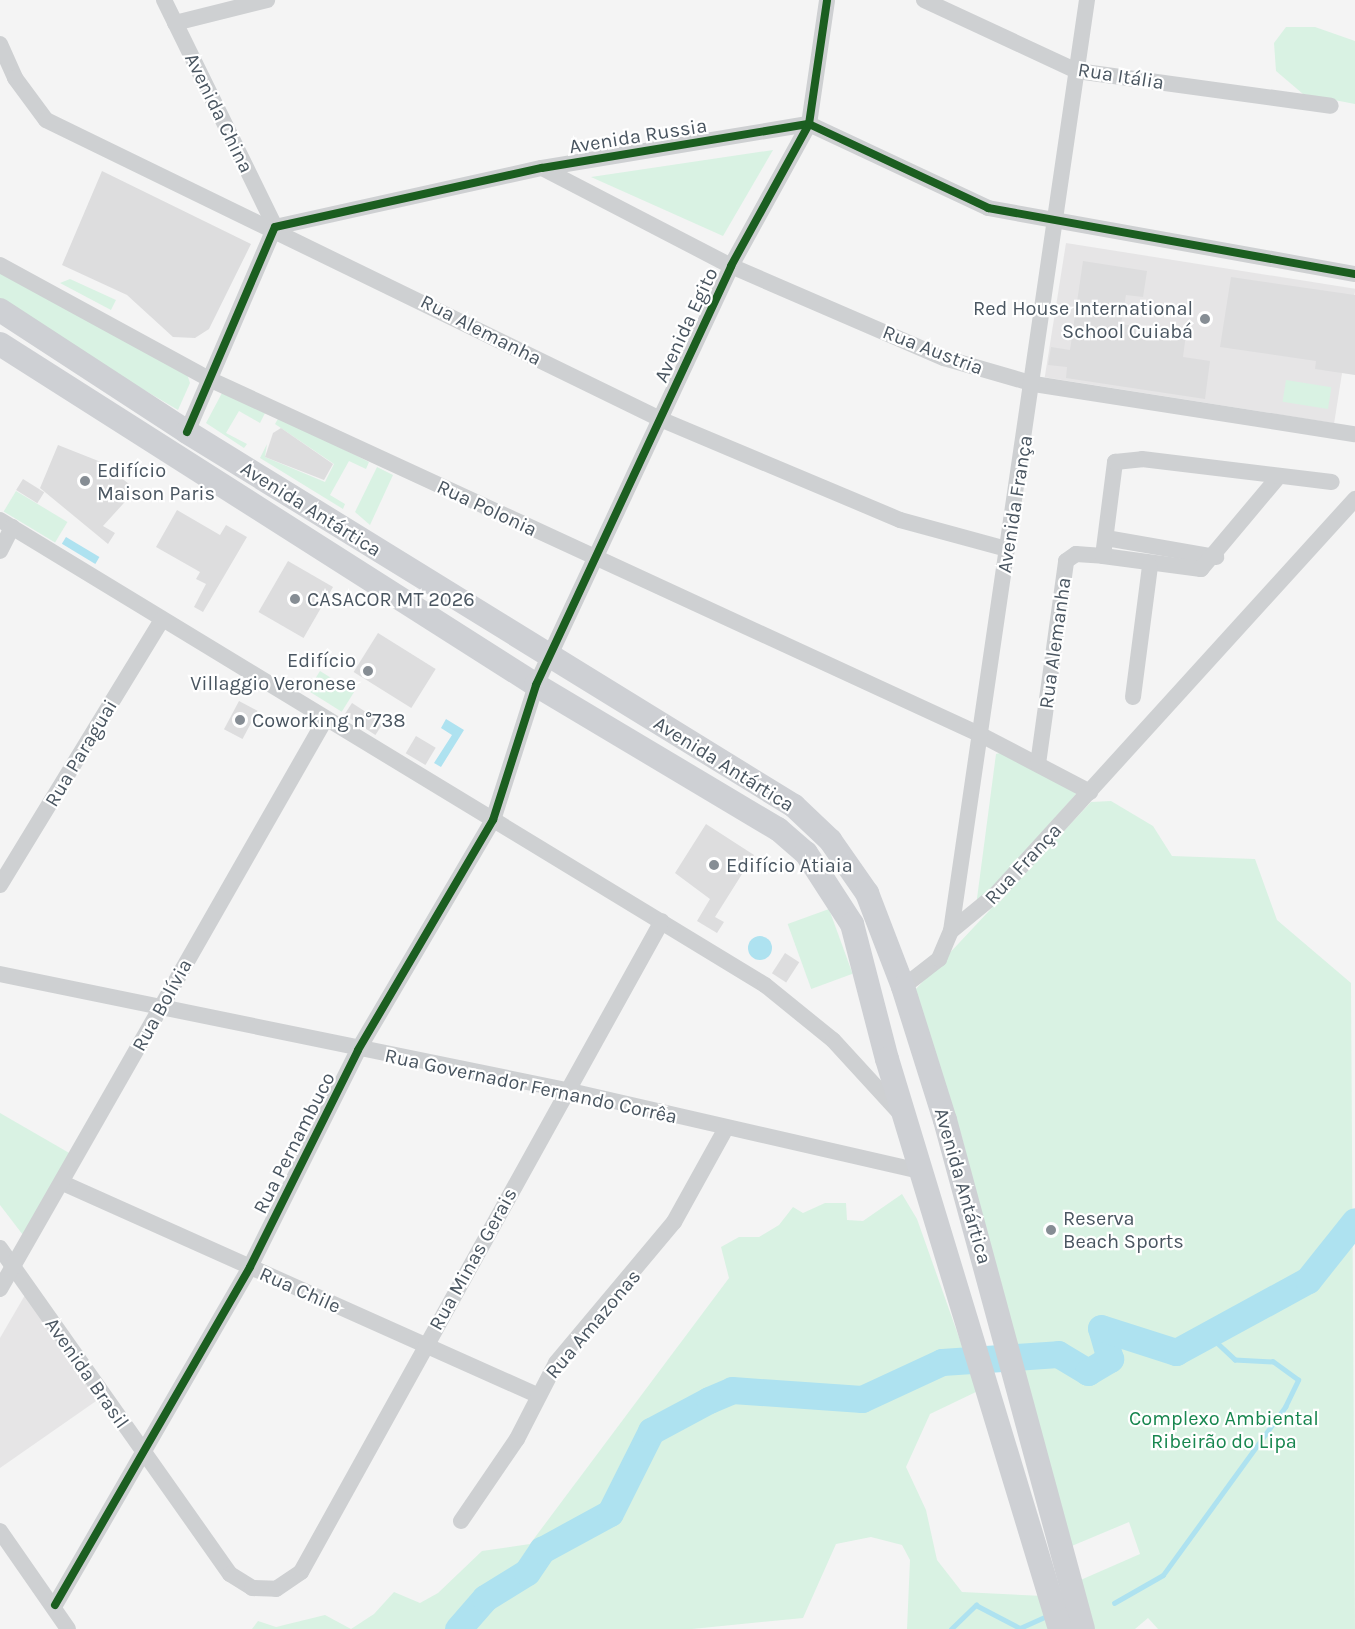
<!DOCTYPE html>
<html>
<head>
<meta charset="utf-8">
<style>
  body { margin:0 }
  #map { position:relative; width:1355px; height:1629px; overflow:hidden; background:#f4f4f4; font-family:Karla,sans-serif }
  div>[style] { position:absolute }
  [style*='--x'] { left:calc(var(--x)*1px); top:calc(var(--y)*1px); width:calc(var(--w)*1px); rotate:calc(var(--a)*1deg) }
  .education>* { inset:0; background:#e6e5e6; transform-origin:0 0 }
  .green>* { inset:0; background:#d9f2e3; transform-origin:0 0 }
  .water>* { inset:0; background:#aee2f0; transform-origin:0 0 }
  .round { border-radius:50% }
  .stream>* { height:4.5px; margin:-2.25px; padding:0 2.25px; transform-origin:2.25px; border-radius:2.25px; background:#aee2f0 }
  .river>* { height:27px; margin:-13.5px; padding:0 13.5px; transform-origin:13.5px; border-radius:13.5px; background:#aee2f0 }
  .building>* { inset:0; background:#ddddde; transform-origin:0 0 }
  .minor>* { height:16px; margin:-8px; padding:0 8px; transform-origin:8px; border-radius:8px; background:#ced0d2 }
  .secondary>* { height:24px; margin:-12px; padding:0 12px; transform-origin:12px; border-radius:12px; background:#ced0d4 }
  .cycleway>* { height:8px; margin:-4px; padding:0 4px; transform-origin:4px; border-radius:4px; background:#1b5e20 }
  .dots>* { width:16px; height:16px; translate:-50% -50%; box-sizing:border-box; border:3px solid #fff; border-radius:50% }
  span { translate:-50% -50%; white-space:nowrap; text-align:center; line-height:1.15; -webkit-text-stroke:4.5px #fff; paint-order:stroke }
  .street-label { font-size:20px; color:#4a5661 }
  .poi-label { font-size:20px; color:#4a5661 }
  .right { translate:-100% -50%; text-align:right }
  .left { translate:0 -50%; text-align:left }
  .park-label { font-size:20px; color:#17864f }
</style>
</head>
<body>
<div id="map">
  <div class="education">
    <div style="left:1066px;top:243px;width:293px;height:136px;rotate:9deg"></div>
    <div style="clip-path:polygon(25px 1295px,99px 1399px,0 1468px,0 1338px)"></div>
  </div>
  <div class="green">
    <div style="clip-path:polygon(1286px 27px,1315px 27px,1355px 41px,1355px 104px,1303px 94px,1276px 71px,1274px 43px)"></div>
    <div style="clip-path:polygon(773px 150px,723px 236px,591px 177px)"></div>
    <div style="clip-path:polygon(0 269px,187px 374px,190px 383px,178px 410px,0 305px)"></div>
    <div style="clip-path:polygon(70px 279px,116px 300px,111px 310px,60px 283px)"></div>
    <div style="left:1286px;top:380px;width:46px;height:22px;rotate:9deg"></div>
    <div style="clip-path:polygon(222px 393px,265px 413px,260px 423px,239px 411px,226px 433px,247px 444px,244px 448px,206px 423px)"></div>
    <div style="clip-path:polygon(279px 417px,369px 462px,366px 469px,349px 461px,330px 495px,345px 504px,343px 509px,260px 458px,267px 444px,265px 457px,325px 482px,334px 464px,275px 424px)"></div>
    <div style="clip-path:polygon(377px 467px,393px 475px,370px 525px,355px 512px)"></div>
    <div style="left:16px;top:491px;width:60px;height:24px;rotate:31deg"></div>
    <div style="left:320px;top:671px;width:40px;height:23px;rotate:32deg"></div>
    <div style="clip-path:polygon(1004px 752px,1078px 792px,976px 906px,996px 754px)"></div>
    <div style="clip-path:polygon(1111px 801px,1153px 826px,1172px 856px,1255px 859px,1277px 920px,1351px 983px,1355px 1629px,1158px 1629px,1148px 1618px,1135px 1629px,1089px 1629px,1076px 1582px,1140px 1554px,1129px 1522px,1067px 1548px,962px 1138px,915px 990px,1091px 802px)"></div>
    <div style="left:829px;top:909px;width:69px;height:44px;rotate:70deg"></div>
    <div style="clip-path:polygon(0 1113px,71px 1154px,26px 1239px,0 1205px)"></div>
    <div style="clip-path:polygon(902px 1194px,917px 1219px,978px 1391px,930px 1414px,906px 1467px,926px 1510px,937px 1560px,962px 1592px,1044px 1596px,1053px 1629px,907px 1629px,910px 1560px,902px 1545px,871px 1537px,836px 1544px,803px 1618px,692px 1629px,252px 1629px,258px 1621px,276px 1627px,325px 1615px,351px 1629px,374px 1614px,394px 1592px,420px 1603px,438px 1593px,482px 1551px,530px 1544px,729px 1278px,721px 1247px,739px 1237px,759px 1237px,779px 1225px,793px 1207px,803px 1213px,825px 1203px,846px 1203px,847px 1220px,863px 1221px)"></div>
  </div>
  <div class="water">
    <div style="left:66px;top:537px;width:39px;height:8px;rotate:31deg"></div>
    <div style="clip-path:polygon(446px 719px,464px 730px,441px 767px,434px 763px,452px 735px,441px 728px)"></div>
    <div class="round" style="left:748px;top:936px;width:24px;height:24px"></div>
  </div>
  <div class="stream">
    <div style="--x:1114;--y:1603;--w:56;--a:-29.7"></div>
    <div style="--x:1163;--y:1575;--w:208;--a:-54"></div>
    <div style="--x:1285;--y:1407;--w:30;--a:-64"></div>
    <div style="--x:1298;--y:1380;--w:31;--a:-144"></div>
    <div style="--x:1273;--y:1362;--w:38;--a:-177"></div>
    <div style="--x:1235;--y:1360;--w:41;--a:-137"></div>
    <div style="--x:951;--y:1629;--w:35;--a:-44"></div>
    <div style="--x:976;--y:1605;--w:50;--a:27.6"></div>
    <div style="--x:1020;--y:1628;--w:27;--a:-24"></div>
  </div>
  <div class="river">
    <div style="--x:458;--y:1629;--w:41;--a:-48.9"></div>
    <div style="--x:485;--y:1598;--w:49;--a:-31.8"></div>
    <div style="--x:527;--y:1572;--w:27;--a:-56"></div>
    <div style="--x:542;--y:1550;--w:77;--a:-28.6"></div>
    <div style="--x:610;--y:1513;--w:92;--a:-63.4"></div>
    <div style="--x:651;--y:1431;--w:66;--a:-28.1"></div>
    <div style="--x:709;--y:1400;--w:25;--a:-23"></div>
    <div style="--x:732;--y:1390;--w:130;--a:4"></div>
    <div style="--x:862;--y:1399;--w:88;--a:-24.8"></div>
    <div style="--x:942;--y:1362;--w:116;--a:-3.9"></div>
    <div style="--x:1058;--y:1354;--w:35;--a:31"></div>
    <div style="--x:1088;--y:1372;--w:26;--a:-31"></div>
    <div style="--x:1110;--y:1359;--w:32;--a:-106"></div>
    <div style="--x:1101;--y:1328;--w:79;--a:17.7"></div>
    <div style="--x:1176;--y:1352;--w:150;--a:-28.6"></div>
    <div style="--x:1308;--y:1280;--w:75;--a:-51.5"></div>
  </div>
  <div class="building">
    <div style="clip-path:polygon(102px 171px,251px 244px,209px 329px,195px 338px,173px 337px,127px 295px,62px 265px)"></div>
    <div style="clip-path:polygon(1083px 261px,1147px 271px,1143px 297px,1126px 295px,1121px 324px,1186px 334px,1183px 357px,1210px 361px,1205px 399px,1066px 378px,1067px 367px,1048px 365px,1051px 347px,1070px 350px)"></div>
    <div style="clip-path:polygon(1231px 277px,1355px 295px,1355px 375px,1315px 369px,1316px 361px,1220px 347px)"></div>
    <div style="clip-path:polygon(281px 428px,333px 464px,324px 480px,265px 457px,273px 433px)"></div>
    <div style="clip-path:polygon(58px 445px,101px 462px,129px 484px,126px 489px,133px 493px,103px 526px,115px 533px,108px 544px,40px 488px)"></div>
    <div style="left:23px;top:479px;width:25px;height:13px;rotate:32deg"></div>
    <div style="clip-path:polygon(177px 510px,220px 535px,226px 525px,247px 537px,203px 612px,194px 607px,206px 584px,196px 579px,200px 572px,156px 547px)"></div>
    <div style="left:288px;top:561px;width:52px;height:59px;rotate:30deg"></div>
    <div style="left:378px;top:633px;width:68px;height:46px;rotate:32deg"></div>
    <div style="left:239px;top:701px;width:21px;height:32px;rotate:28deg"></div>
    <div style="left:352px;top:703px;width:37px;height:14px;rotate:33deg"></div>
    <div style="left:416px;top:736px;width:23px;height:20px;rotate:31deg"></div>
    <div style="clip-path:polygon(706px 824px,754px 855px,715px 917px,724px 922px,717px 933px,697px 921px,710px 899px,675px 873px)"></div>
    <div style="left:785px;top:953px;width:17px;height:24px;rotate:33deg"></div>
  </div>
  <div class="minor">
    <div style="--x:164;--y:0;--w:253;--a:63.9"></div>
    <div style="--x:924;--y:0;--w:169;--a:24.9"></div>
    <div style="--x:1077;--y:71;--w:256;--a:7.8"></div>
    <div style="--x:175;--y:23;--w:95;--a:-14"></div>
    <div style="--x:0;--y:44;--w:37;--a:66"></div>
    <div style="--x:15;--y:78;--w:52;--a:53.6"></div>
    <div style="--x:46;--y:120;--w:683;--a:25.96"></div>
    <div style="--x:660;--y:419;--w:260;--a:22.8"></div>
    <div style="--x:900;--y:520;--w:111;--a:15.2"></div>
    <div style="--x:542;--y:168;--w:213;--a:27.4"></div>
    <div style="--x:731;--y:266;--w:232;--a:23.4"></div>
    <div style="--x:944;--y:358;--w:94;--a:16.1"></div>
    <div style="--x:1034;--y:384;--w:325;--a:8.9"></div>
    <div style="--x:0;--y:265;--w:238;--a:28.6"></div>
    <div style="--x:209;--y:379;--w:852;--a:24.76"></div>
    <div style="--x:983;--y:736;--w:121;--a:27.6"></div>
    <div style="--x:187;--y:432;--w:223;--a:-66.8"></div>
    <div style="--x:275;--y:227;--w:273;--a:-12.5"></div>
    <div style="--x:542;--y:168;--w:271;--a:-9.4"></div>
    <div style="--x:809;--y:124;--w:198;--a:25.1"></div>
    <div style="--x:988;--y:208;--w:373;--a:10.2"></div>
    <div style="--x:0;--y:520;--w:895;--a:31.29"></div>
    <div style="--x:765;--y:985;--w:87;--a:39"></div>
    <div style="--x:833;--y:1040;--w:96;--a:47.5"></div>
    <div style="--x:1106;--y:538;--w:112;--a:9.8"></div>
    <div style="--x:0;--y:551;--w:27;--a:-63"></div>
    <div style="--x:1103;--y:556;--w:99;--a:7.6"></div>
    <div style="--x:1201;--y:569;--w:121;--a:-50"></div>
    <div style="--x:1133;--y:697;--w:132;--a:-82.6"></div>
    <div style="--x:1038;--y:764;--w:205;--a:-82.1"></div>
    <div style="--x:1066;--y:561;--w:12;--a:-35"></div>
    <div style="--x:1076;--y:554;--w:27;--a:4"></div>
    <div style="--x:1103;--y:556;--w:95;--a:-82.7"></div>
    <div style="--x:1115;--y:462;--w:27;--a:-6"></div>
    <div style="--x:1142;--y:459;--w:191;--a:6.9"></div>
    <div style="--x:0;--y:885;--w:311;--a:-58.6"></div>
    <div style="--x:951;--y:931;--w:58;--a:-39.4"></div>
    <div style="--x:996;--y:894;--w:534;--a:-47.73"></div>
    <div style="--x:0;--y:974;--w:578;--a:11.58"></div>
    <div style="--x:566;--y:1090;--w:364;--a:12.9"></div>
    <div style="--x:903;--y:987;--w:46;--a:-37.9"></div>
    <div style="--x:939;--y:959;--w:30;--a:-67"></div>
    <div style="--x:951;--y:931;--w:941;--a:-81.69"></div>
    <div style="--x:65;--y:1184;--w:517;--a:24.09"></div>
    <div style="--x:0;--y:1248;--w:399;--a:54.8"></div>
    <div style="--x:230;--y:1574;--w:26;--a:32"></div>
    <div style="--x:252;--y:1588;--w:24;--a:2"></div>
    <div style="--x:276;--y:1589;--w:30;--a:-34"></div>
    <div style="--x:301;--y:1572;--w:744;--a:-60.99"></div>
    <div style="--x:0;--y:1289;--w:655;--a:-60.27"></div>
    <div style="--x:461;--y:1521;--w:99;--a:-55.7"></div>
    <div style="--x:517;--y:1439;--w:85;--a:-62.8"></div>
    <div style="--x:556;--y:1363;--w:184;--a:-50.1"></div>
    <div style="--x:674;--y:1222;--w:107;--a:-61"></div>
    <div style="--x:0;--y:1531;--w:119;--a:55.2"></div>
    <div style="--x:55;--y:1605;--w:390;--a:-60"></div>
    <div style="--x:250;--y:1267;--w:242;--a:-63.5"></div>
    <div style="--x:358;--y:1050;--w:267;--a:-59.6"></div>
    <div style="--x:493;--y:820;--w:142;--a:-72.3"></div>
    <div style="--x:536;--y:685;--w:462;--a:-65"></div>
    <div style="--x:731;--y:266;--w:162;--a:-61.2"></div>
    <div style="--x:809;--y:124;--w:125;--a:-81.7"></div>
  </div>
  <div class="secondary">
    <div style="--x:0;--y:310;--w:223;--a:33.1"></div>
    <div style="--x:187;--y:432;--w:713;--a:31.64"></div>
    <div style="--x:794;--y:806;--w:50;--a:43.4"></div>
    <div style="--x:830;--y:840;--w:65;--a:55.1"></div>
    <div style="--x:867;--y:893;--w:101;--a:69"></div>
    <div style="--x:903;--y:987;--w:139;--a:72.5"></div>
    <div style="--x:945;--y:1120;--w:527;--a:74.83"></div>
    <div style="--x:0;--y:344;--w:635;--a:32.46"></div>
    <div style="--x:536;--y:685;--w:282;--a:30.8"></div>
    <div style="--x:778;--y:829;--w:37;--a:41"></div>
    <div style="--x:806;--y:853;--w:85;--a:57.1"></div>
    <div style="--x:852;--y:924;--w:139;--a:75.5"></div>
    <div style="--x:887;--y:1059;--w:596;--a:73.12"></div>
  </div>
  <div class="cycleway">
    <div style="--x:187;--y:432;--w:223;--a:-66.8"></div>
    <div style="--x:275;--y:227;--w:273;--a:-12.5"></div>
    <div style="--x:542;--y:168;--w:271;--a:-9.4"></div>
    <div style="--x:809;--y:124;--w:198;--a:25.1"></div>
    <div style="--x:988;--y:208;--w:373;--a:10.2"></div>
    <div style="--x:55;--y:1605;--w:390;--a:-60"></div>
    <div style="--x:250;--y:1267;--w:242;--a:-63.5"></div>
    <div style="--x:358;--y:1050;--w:267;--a:-59.6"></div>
    <div style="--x:493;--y:820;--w:142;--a:-72.3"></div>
    <div style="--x:536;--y:685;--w:462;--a:-65"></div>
    <div style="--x:731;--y:266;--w:162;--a:-61.2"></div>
    <div style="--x:809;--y:124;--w:125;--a:-81.7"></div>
  </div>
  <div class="dots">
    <div style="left:1205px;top:319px;background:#868d94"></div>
    <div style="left:85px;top:481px;background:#868d94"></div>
    <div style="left:295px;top:599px;background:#868d94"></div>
    <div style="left:368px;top:671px;background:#868d94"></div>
    <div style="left:240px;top:720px;background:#868d94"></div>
    <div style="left:714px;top:865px;background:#868d94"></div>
    <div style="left:1051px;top:1230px;background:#868d94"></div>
  </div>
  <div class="street-label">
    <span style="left:1121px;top:76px;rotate:9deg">Rua Itália</span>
    <span style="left:219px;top:113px;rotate:64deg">Avenida China</span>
    <span style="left:638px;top:136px;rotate:-9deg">Avenida Russia</span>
    <span style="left:686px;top:325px;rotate:-65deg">Avenida Egito</span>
    <span style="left:481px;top:330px;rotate:27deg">Rua Alemanha</span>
    <span style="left:933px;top:350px;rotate:21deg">Rua Austria</span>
    <span style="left:1015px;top:504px;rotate:-81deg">Avenida França</span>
    <span style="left:487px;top:508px;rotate:25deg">Rua Polonia</span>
    <span style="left:311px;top:509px;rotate:32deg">Avenida Antártica</span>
    <span style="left:1055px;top:643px;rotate:-82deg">Rua Alemanha</span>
    <span style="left:81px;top:753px;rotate:-59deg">Rua Paraguai</span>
    <span style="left:724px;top:764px;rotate:32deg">Avenida Antártica</span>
    <span style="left:1023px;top:864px;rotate:-47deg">Rua França</span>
    <span style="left:162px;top:1005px;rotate:-61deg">Rua Bolívia</span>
    <span style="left:531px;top:1086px;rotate:12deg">Rua Governador Fernando Corrêa</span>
    <span style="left:294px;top:1143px;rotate:-63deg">Rua Pernambuco</span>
    <span style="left:963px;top:1186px;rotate:74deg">Avenida Antártica</span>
    <span style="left:473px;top:1259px;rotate:-61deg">Rua Minas Gerais</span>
    <span style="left:300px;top:1290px;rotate:24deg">Rua Chile</span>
    <span style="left:593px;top:1324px;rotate:-50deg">Rua Amazonas</span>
    <span style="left:87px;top:1373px;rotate:55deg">Avenida Brasil</span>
  </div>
  <div class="poi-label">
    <span class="right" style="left:1193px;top:320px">Red House International<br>School Cuiabá</span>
    <span class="left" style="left:97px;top:482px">Edifício<br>Maison Paris</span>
    <span class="left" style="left:307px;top:599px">CASACOR MT 2026</span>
    <span class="right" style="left:356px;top:672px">Edifício<br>Villaggio Veronese</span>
    <span class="left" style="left:252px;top:720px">Coworking n°738</span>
    <span class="left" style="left:726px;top:865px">Edifício Atiaia</span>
    <span class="left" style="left:1063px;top:1230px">Reserva<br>Beach Sports</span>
  </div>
  <div class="park-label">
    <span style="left:1224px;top:1430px">Complexo Ambiental<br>Ribeirão do Lipa</span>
  </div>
</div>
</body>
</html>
